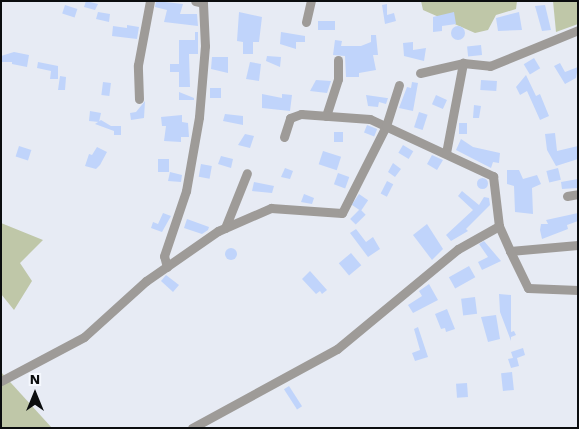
<!DOCTYPE html>
<html>
<head>
<meta charset="utf-8">
<style>
  body { margin:0 }
  #map { position:relative; width:579px; height:429px; overflow:hidden; background:#e7ebf4; font-family:"Work Sans",sans-serif }
  div>[style] { position:absolute }
  [style*='--x'] { left:calc(var(--x)*1px); top:calc(var(--y)*1px); width:calc(var(--w)*1px); rotate:calc(var(--a)*1deg) }
  .green>* { inset:0; background:#bfc7a8 }
  .building>* { inset:0; background:#c0d4fb; transform-origin:0 0 }
  .round { border-radius:50% }
  .minor>* { height:9px; margin:-4.5px; padding:0 4.5px; transform-origin:4.5px; border-radius:4.5px; background:#9e9b98 }
  span { translate:-50% -50%; white-space:nowrap; text-align:center; line-height:1.15; -webkit-text-stroke:4px #f5f8fe; paint-order:stroke }
  .frame { position:absolute; inset:0; border:2px solid #0b0d0f; pointer-events:none }
  .north { position:absolute; left:10px; top:369px; width:50px; height:50px; -webkit-text-stroke:4px #f5f8fe; paint-order:stroke; rotate:0deg; font-size:14px; font-weight:700; line-height:20px; text-align:center; color:#0b0d0f }
  .north::after { content:''; display:block; margin:auto; width:18px; height:22px; background:#0b0d0f; clip-path:polygon(50% 0,100% 100%,50% 72%,0 100%) }
</style>
</head>
<body>
<div id="map">
  <div class="green">
    <div style="clip-path:polygon(421px 1px,455px 2px,517px 1px,516px 9px,496px 15px,488px 30px,475px 33px,423px 10px)"></div>
    <div style="clip-path:polygon(553px 1px,578px 1px,578px 24px,556px 32px)"></div>
    <div style="clip-path:polygon(1px 223px,43px 240px,20px 263px,32px 281px,14px 310px,1px 294px)"></div>
    <div style="clip-path:polygon(1px 372px,52px 428px,1px 428px)"></div>
  </div>
  <div class="building">
    <div style="clip-path:polygon(86px 1px,98px 4px,95px 10px,84px 7px)"></div>
    <div style="clip-path:polygon(156px 1px,183px 4px,180px 14px,197px 14px,198px 26px,164px 22px,167px 10px,155px 7px)"></div>
    <div style="clip-path:polygon(387px 4px,387px 15px,394px 13px,396px 21px,385px 24px,382px 5px)"></div>
    <div style="left:65px;top:5px;width:13px;height:9px;rotate:18deg"></div>
    <div style="clip-path:polygon(545px 5px,551px 30px,542px 31px,535px 6px)"></div>
    <div style="clip-path:polygon(98px 12px,110px 14px,109px 22px,96px 19px)"></div>
    <div style="clip-path:polygon(239px 12px,262px 17px,259px 42px,253px 42px,253px 54px,243px 54px,243px 42px,237px 41px)"></div>
    <div style="clip-path:polygon(454px 12px,456px 24px,442px 26px,442px 31px,433px 32px,433px 17px)"></div>
    <div style="clip-path:polygon(519px 12px,522px 30px,498px 31px,496px 18px)"></div>
    <div style="left:335px;top:21px;width:9px;height:17px;rotate:90deg"></div>
    <div style="clip-path:polygon(127px 25px,139px 27px,137px 39px,112px 36px,113px 26px,127px 28px)"></div>
    <div class="round" style="left:451px;top:26px;width:14px;height:14px"></div>
    <div style="clip-path:polygon(195px 32px,198px 32px,198px 54px,189px 54px,190px 87px,179px 87px,179px 72px,170px 72px,170px 64px,179px 64px,179px 40px,195px 40px)"></div>
    <div style="clip-path:polygon(281px 32px,305px 36px,305px 42px,296px 42px,296px 49px,280px 44px)"></div>
    <div style="clip-path:polygon(371px 35px,376px 35px,378px 55px,373px 55px,376px 70px,359px 73px,359px 77px,346px 77px,345px 56px,333px 55px,335px 40px,342px 41px,341px 46px,361px 46px,371px 42px)"></div>
    <div style="clip-path:polygon(413px 42px,413px 50px,426px 48px,424px 61px,404px 56px,403px 43px)"></div>
    <div style="left:481px;top:45px;width:10px;height:14px;rotate:84deg"></div>
    <div style="clip-path:polygon(14px 52px,29px 55px,27px 67px,12px 64px,12px 62px,1px 62px,1px 56px)"></div>
    <div style="clip-path:polygon(267px 56px,281px 57px,280px 67px,266px 61px)"></div>
    <div style="clip-path:polygon(212px 57px,228px 57px,228px 73px,211px 69px)"></div>
    <div style="left:534px;top:58px;width:12px;height:12px;rotate:59deg"></div>
    <div style="clip-path:polygon(38px 62px,58px 66px,58px 79px,50px 79px,51px 71px,37px 68px)"></div>
    <div style="clip-path:polygon(250px 62px,261px 64px,259px 81px,246px 79px)"></div>
    <div style="clip-path:polygon(560px 63px,565px 72px,578px 67px,576px 78px,565px 84px,554px 66px)"></div>
    <div style="clip-path:polygon(526px 75px,536px 96px,540px 94px,549px 116px,540px 120px,527px 91px,520px 95px,516px 87px)"></div>
    <div style="clip-path:polygon(60px 76px,66px 77px,65px 90px,58px 90px)"></div>
    <div style="clip-path:polygon(316px 80px,331px 81px,327px 93px,310px 91px)"></div>
    <div style="left:481px;top:80px;width:16px;height:10px;rotate:4deg"></div>
    <div style="left:103px;top:82px;width:8px;height:13px;rotate:7deg"></div>
    <div style="clip-path:polygon(412px 82px,418px 83px,413px 111px,399px 108px,407px 87px,411px 88px)"></div>
    <div style="left:210px;top:88px;width:11px;height:10px"></div>
    <div style="clip-path:polygon(179px 92px,194px 98px,194px 100px,179px 100px)"></div>
    <div style="clip-path:polygon(262px 94px,282px 98px,282px 94px,292px 95px,290px 111px,262px 108px)"></div>
    <div style="clip-path:polygon(366px 95px,387px 98px,388px 98px,386px 104px,379px 102px,378px 107px,368px 106px)"></div>
    <div style="left:436px;top:95px;width:12px;height:10px;rotate:24deg"></div>
    <div style="clip-path:polygon(145px 101px,144px 118px,131px 120px,130px 113px,136px 112px)"></div>
    <div style="clip-path:polygon(474px 105px,481px 106px,479px 118px,473px 118px)"></div>
    <div style="clip-path:polygon(90px 111px,101px 113px,99px 122px,89px 121px)"></div>
    <div style="left:419px;top:112px;width:9px;height:16px;rotate:18deg"></div>
    <div style="clip-path:polygon(225px 114px,243px 116px,243px 125px,223px 121px)"></div>
    <div style="clip-path:polygon(182px 115px,182px 122px,188px 123px,189px 137px,181px 137px,181px 142px,164px 141px,166px 126px,162px 126px,161px 117px)"></div>
    <div style="clip-path:polygon(101px 120px,111px 126px,121px 126px,121px 135px,114px 135px,114px 131px,95px 124px)"></div>
    <div style="left:459px;top:123px;width:8px;height:11px"></div>
    <div style="left:367px;top:125px;width:11px;height:8px;rotate:22deg"></div>
    <div style="left:334px;top:132px;width:9px;height:10px"></div>
    <div style="clip-path:polygon(555px 133px,557px 151px,578px 146px,578px 159px,556px 166px,547px 150px,545px 134px)"></div>
    <div style="clip-path:polygon(245px 134px,254px 136px,250px 148px,238px 145px)"></div>
    <div style="clip-path:polygon(461px 139px,473px 147px,500px 153px,499px 163px,493px 162px,491px 168px,456px 150px)"></div>
    <div style="left:403px;top:145px;width:12px;height:9px;rotate:31deg"></div>
    <div style="left:19px;top:146px;width:13px;height:11px;rotate:18deg"></div>
    <div style="clip-path:polygon(97px 147px,107px 152px,100px 165px,96px 169px,85px 166px,89px 154px,92px 155px)"></div>
    <div style="left:323px;top:151px;width:19px;height:14px;rotate:18deg"></div>
    <div style="clip-path:polygon(432px 155px,443px 160px,437px 170px,427px 164px)"></div>
    <div style="clip-path:polygon(221px 156px,233px 159px,231px 168px,218px 164px)"></div>
    <div style="left:158px;top:159px;width:11px;height:13px"></div>
    <div style="clip-path:polygon(393px 163px,401px 169px,395px 177px,388px 172px)"></div>
    <div style="left:201px;top:164px;width:11px;height:13px;rotate:10deg"></div>
    <div style="clip-path:polygon(285px 168px,293px 171px,290px 179px,281px 177px)"></div>
    <div style="left:558px;top:168px;width:12px;height:12px;rotate:76deg"></div>
    <div style="clip-path:polygon(507px 170px,519px 170px,523px 179px,537px 175px,541px 184px,532px 188px,533px 214px,515px 212px,514px 186px,507px 184px)"></div>
    <div style="clip-path:polygon(170px 172px,182px 175px,181px 182px,168px 181px)"></div>
    <div style="left:338px;top:173px;width:12px;height:12px;rotate:20deg"></div>
    <div class="round" style="left:476.5px;top:177.5px;width:11px;height:11px"></div>
    <div style="clip-path:polygon(578px 179px,578px 188px,562px 189px,561px 182px)"></div>
    <div style="left:387px;top:181px;width:7px;height:14px;rotate:27deg"></div>
    <div style="clip-path:polygon(254px 182px,274px 186px,272px 193px,252px 191px)"></div>
    <div style="clip-path:polygon(462px 191px,479px 205px,484px 197px,489px 198px,490px 205px,466px 229px,468px 231px,451px 241px,446px 235px,473px 210px,458px 196px)"></div>
    <div style="clip-path:polygon(304px 194px,314px 198px,312px 204px,301px 202px)"></div>
    <div style="left:359px;top:194px;width:11px;height:13px;rotate:34deg"></div>
    <div style="left:360px;top:209px;width:8px;height:14px;rotate:45deg"></div>
    <div style="clip-path:polygon(163px 213px,171px 216px,162px 232px,151px 228px,153px 222px,158px 224px)"></div>
    <div style="clip-path:polygon(578px 213px,578px 221px,567px 225px,568px 229px,542px 239px,540px 230px,541px 224px,548px 224px,546px 220px)"></div>
    <div style="clip-path:polygon(187px 219px,209px 227px,208px 230px,202px 234px,184px 228px)"></div>
    <div style="clip-path:polygon(427px 224px,443px 249px,432px 260px,413px 235px)"></div>
    <div style="clip-path:polygon(356px 229px,366px 242px,373px 237px,380px 249px,368px 257px,350px 233px)"></div>
    <div style="clip-path:polygon(484px 241px,501px 261px,482px 270px,478px 262px,488px 257px,479px 244px)"></div>
    <div class="round" style="left:225px;top:248px;width:12px;height:12px"></div>
    <div style="left:351px;top:253px;width:16px;height:16px;rotate:50deg"></div>
    <div style="left:469px;top:266px;width:13px;height:23px;rotate:61deg"></div>
    <div style="clip-path:polygon(310px 271px,327px 290px,322px 294px,320px 291px,316px 294px,302px 279px)"></div>
    <div style="clip-path:polygon(166px 275px,179px 285px,173px 292px,161px 281px)"></div>
    <div style="clip-path:polygon(429px 284px,438px 300px,413px 313px,408px 305px,422px 296px,419px 291px)"></div>
    <div style="clip-path:polygon(499px 294px,511px 295px,511px 332px,514px 331px,516px 335px,511px 337px,511px 341px,500px 312px)"></div>
    <div style="left:475px;top:297px;width:17px;height:14px;rotate:83deg"></div>
    <div style="clip-path:polygon(447px 309px,455px 329px,446px 332px,445px 328px,441px 329px,435px 314px)"></div>
    <div style="clip-path:polygon(496px 315px,500px 339px,488px 342px,481px 317px)"></div>
    <div style="clip-path:polygon(418px 327px,428px 357px,415px 361px,412px 353px,420px 350px,414px 329px)"></div>
    <div style="clip-path:polygon(523px 348px,525px 355px,517px 358px,519px 366px,511px 368px,508px 359px,513px 358px,511px 352px)"></div>
    <div style="left:512px;top:372px;width:18px;height:11px;rotate:84deg"></div>
    <div style="left:467px;top:383px;width:14px;height:11px;rotate:86deg"></div>
    <div style="left:289px;top:386px;width:24px;height:6px;rotate:57deg"></div>
  </div>
  <div class="minor">
    <div style="--x:306;--y:22;--w:22;--a:-77"></div>
    <div style="--x:420;--y:73;--w:44;--a:-13.1"></div>
    <div style="--x:463;--y:63;--w:27;--a:6"></div>
    <div style="--x:490;--y:66;--w:95;--a:-22.2"></div>
    <div style="--x:139;--y:99;--w:34;--a:-92"></div>
    <div style="--x:138;--y:65;--w:65;--a:-79.4"></div>
    <div style="--x:326;--y:116;--w:39;--a:-72"></div>
    <div style="--x:338;--y:79;--w:19;--a:-90"></div>
    <div style="--x:284;--y:137;--w:20;--a:-72"></div>
    <div style="--x:290;--y:118;--w:12;--a:-20"></div>
    <div style="--x:301;--y:114;--w:69;--a:4.1"></div>
    <div style="--x:370;--y:119;--w:136;--a:24.9"></div>
    <div style="--x:493;--y:176;--w:50;--a:83.2"></div>
    <div style="--x:499;--y:226;--w:27;--a:66"></div>
    <div style="--x:510;--y:251;--w:68;--a:-5"></div>
    <div style="--x:446;--y:153;--w:92;--a:-79.3"></div>
    <div style="--x:567;--y:196;--w:11;--a:-10"></div>
    <div style="--x:225;--y:228;--w:59;--a:-68.2"></div>
    <div style="--x:510;--y:251;--w:41;--a:64.1"></div>
    <div style="--x:528;--y:288;--w:50;--a:2.3"></div>
    <div style="--x:167;--y:267;--w:11;--a:-105"></div>
    <div style="--x:164;--y:256;--w:69;--a:-71.3"></div>
    <div style="--x:186;--y:191;--w:75;--a:-80"></div>
    <div style="--x:199;--y:117;--w:71;--a:-85.2"></div>
    <div style="--x:205;--y:46;--w:43;--a:-92.7"></div>
    <div style="--x:203;--y:3;--w:8;--a:-166"></div>
    <div style="--x:1;--y:381;--w:94;--a:-27.9"></div>
    <div style="--x:84;--y:337;--w:84;--a:-42.1"></div>
    <div style="--x:146;--y:281;--w:88;--a:-34.8"></div>
    <div style="--x:218;--y:231;--w:58;--a:-23.5"></div>
    <div style="--x:271;--y:208;--w:71;--a:4"></div>
    <div style="--x:342;--y:213;--w:97;--a:-63.2"></div>
    <div style="--x:386;--y:126;--w:43;--a:-72.4"></div>
    <div style="--x:192;--y:428;--w:165;--a:-28.6"></div>
    <div style="--x:337;--y:349;--w:157;--a:-39.6"></div>
    <div style="--x:458;--y:249;--w:47;--a:-29.3"></div>
  </div>
  <div class="frame"></div>
  <div class="north">N</div>
</div>
</body>
</html>
